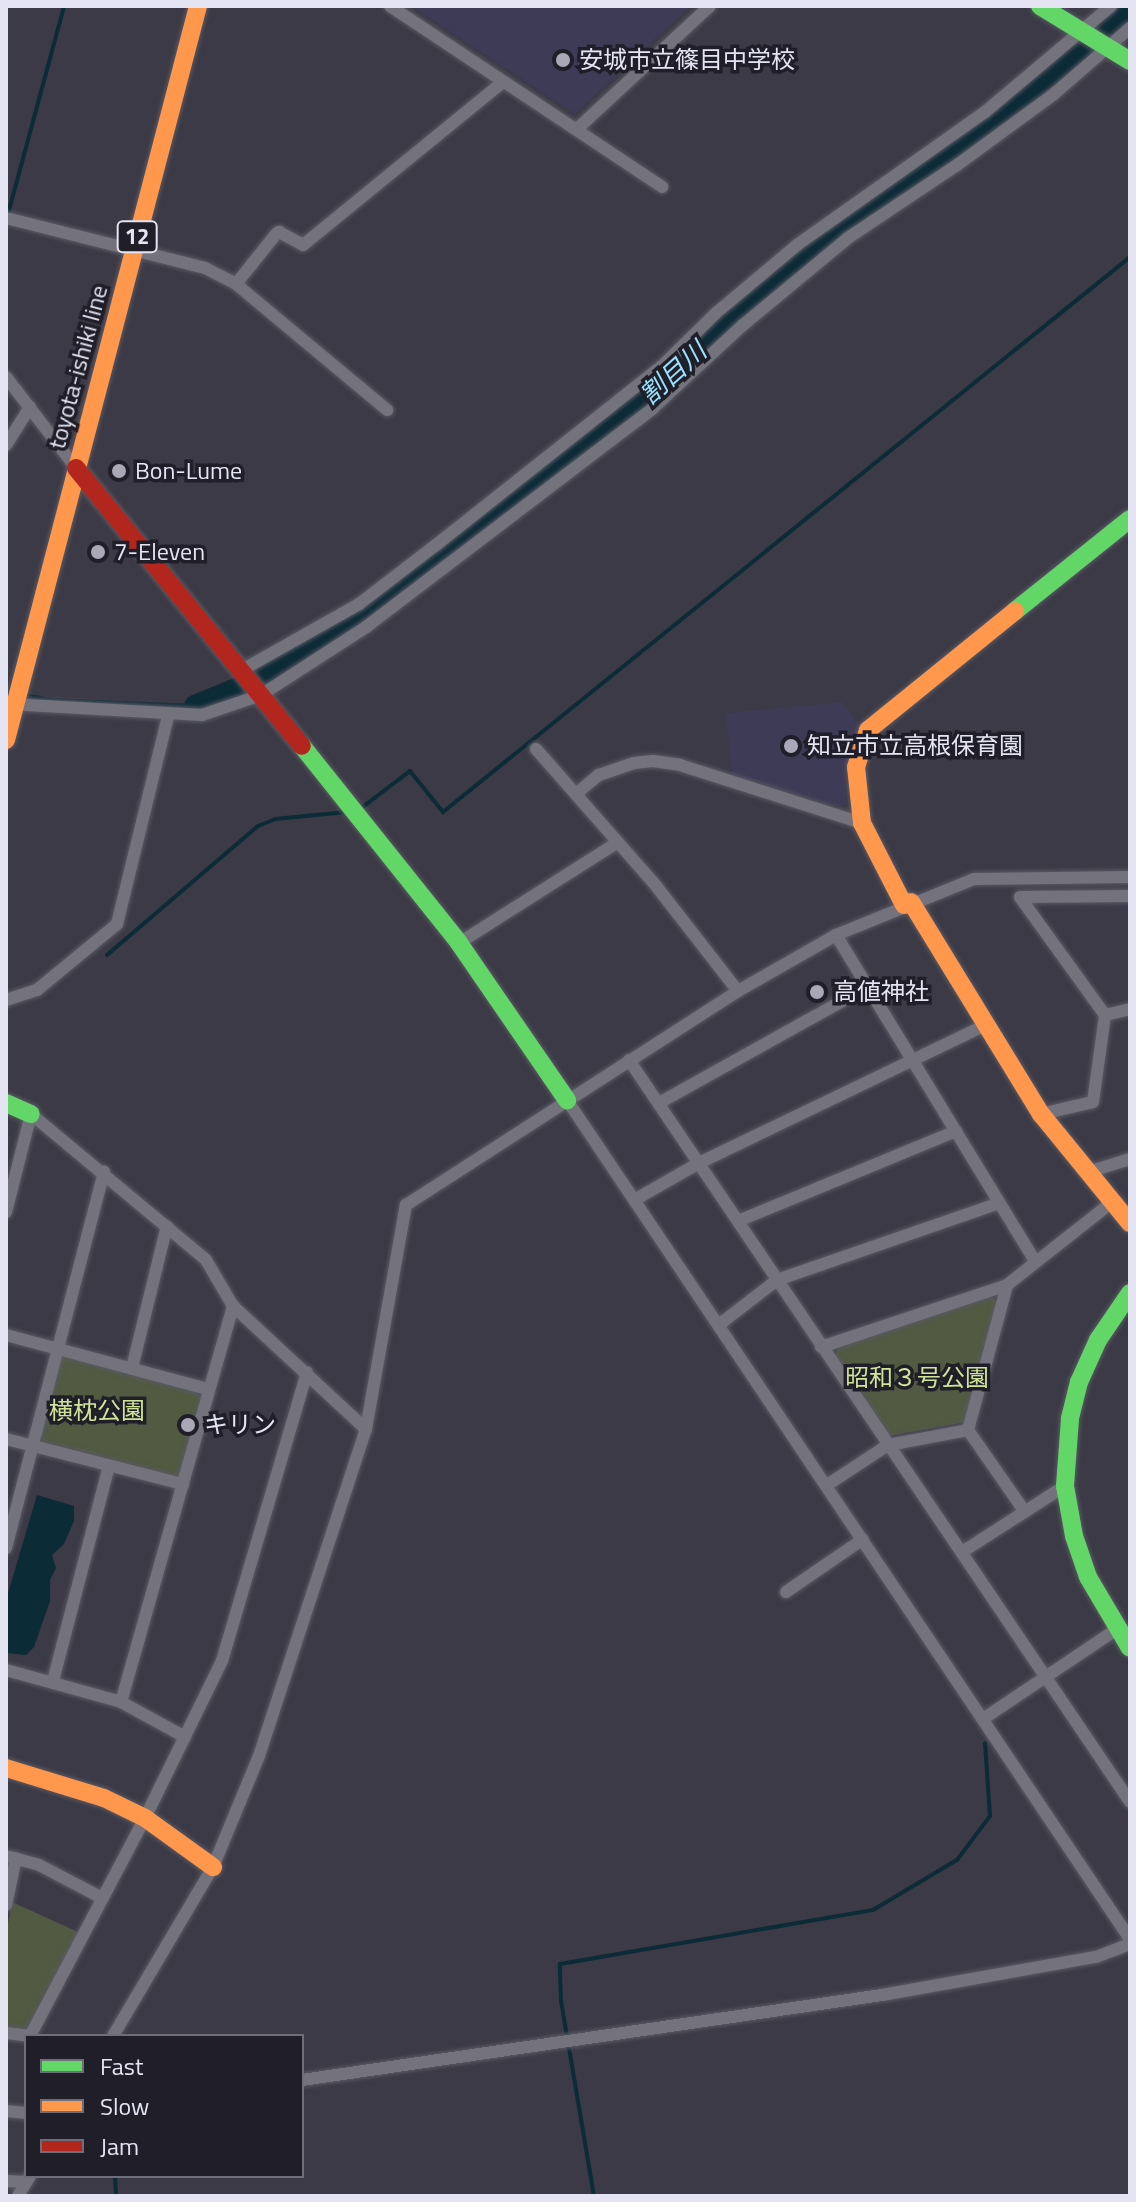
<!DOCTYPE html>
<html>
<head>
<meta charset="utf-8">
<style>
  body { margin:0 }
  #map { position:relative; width:1136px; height:2202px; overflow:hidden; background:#3b3a46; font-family:"Titillium Web","Noto Sans JP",sans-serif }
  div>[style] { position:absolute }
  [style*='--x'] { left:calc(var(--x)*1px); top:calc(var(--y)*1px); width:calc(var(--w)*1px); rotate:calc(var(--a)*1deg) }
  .built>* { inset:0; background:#3e3b56 }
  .green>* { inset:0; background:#525a42 }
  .water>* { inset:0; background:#0b2b36 }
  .stream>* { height:4px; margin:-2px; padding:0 2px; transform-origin:2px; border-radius:2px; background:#0b2b36 }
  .river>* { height:22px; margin:-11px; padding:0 11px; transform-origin:11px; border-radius:11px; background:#0b2b36 }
  .roads { filter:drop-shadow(0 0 2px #5a5964) drop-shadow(0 0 2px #5a5964) }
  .street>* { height:12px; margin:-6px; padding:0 6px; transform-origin:6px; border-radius:6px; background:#74737d }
  .fast>* { height:18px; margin:-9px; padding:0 9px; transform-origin:9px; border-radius:9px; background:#63d668 }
  .slow>* { height:18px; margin:-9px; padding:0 9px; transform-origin:9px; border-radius:9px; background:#ff974d }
  .jam>* { height:18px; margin:-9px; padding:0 9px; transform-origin:9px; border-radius:9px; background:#b3261e }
  .dots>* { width:22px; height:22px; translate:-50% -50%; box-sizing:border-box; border:4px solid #1f1e29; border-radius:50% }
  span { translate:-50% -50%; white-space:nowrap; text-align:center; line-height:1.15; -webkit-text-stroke:7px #1f1e29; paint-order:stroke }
  .shield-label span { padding:2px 6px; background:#1f1e29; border:2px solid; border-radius:6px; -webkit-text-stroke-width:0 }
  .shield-label { font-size:22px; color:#e5e4f3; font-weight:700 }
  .poi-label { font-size:24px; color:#e5e4f3 }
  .left { translate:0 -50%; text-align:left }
  .street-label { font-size:24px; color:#e5e4f3 }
  .park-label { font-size:24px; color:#cfe497 }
  .water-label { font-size:26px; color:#99e2fe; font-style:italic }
  .frame { position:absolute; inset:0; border:8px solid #e5e4f3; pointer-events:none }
  .legend { position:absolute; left:24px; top:2034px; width:280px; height:144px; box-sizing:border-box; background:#1f1e29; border:2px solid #6e6d7a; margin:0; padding:10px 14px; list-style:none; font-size:24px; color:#e5e4f3 }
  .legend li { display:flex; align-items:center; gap:16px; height:40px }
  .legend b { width:40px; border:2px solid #6e6d7a }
</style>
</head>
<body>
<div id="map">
  <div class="built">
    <div style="clip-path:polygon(411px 6px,691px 6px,575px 114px)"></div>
    <div style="clip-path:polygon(842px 702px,860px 724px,845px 768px,846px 804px,840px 807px,732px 775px,726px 713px)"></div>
  </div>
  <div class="green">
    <div style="clip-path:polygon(991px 1295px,998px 1303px,966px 1422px,888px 1436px,835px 1357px,838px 1347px)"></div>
    <div style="clip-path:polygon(65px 1356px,198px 1393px,201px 1397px,180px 1475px,177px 1478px,43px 1442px,40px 1436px,60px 1359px)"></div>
    <div style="clip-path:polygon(12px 1902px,78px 1932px,28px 2027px,22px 2030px,6px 2028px,6px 1933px)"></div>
  </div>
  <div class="water">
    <div style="clip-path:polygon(37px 1495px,74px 1506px,74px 1521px,64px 1544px,52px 1555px,56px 1568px,50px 1580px,50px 1601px,34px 1647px,26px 1655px,6px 1653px,6px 1600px)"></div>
  </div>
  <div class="stream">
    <div style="--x:8;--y:214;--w:215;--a:-74.9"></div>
    <div style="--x:24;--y:695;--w:28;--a:10"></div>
    <div style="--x:52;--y:700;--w:143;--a:2.4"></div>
    <div style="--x:360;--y:809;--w:63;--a:-37.2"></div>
    <div style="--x:410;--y:771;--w:53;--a:51.2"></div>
    <div style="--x:443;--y:812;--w:883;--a:-38.93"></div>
    <div style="--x:107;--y:955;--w:199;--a:-40.5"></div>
    <div style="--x:258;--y:826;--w:18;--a:-22"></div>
    <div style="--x:275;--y:819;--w:72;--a:-5.6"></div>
    <div style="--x:115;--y:2176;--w:20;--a:87"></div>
    <div style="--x:594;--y:2196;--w:198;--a:-99.6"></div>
    <div style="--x:561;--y:2001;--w:37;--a:-92"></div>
    <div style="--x:560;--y:1964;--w:318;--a:-9.8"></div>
    <div style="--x:873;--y:1910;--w:98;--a:-30.8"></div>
    <div style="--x:957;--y:1860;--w:55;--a:-53.1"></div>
    <div style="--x:990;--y:1816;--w:73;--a:-93.9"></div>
  </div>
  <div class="river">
    <div style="--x:195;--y:706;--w:50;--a:-22.4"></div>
    <div style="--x:241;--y:687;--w:148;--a:-30"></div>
    <div style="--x:369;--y:613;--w:329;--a:-37.7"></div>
    <div style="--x:629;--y:412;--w:54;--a:-40.5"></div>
    <div style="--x:670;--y:377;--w:48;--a:-46.7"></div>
    <div style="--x:703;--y:342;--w:94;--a:-40.3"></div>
    <div style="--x:775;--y:281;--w:86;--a:-37.9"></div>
    <div style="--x:843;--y:228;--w:143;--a:-34.5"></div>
    <div style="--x:961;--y:147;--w:219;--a:-39.4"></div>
  </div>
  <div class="roads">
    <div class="street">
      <div style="--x:390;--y:6;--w:327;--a:33.6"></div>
      <div style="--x:577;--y:129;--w:181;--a:-42.8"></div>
      <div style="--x:6;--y:218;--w:205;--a:14.1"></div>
      <div style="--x:205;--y:268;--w:35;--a:27"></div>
      <div style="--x:236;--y:284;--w:197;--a:39.8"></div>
      <div style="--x:236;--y:284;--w:64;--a:-51.3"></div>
      <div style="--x:276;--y:234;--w:4;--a:-34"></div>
      <div style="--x:279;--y:232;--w:27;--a:28"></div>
      <div style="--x:303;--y:245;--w:258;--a:-39.2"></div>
      <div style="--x:6;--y:377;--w:115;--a:52.4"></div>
      <div style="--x:6;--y:445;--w:45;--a:-57.7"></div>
      <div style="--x:242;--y:670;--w:134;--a:-29.4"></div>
      <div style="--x:359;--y:604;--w:97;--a:-37.5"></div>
      <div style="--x:436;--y:545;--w:288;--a:-38.4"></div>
      <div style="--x:662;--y:366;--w:76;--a:-44.5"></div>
      <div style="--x:716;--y:313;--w:106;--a:-40"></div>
      <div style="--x:797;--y:245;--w:230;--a:-35.3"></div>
      <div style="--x:985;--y:112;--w:165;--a:-40.1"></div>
      <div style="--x:9;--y:704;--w:193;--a:3.3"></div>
      <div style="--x:202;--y:715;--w:62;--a:-18.7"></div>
      <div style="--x:261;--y:695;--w:125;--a:-32.9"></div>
      <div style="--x:366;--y:627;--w:361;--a:-37.3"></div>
      <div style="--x:653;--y:408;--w:122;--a:-42.7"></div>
      <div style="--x:743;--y:325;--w:136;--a:-39.6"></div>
      <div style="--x:848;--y:238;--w:131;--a:-33.8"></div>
      <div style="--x:957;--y:165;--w:120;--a:-36.2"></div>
      <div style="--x:1054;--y:94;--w:101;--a:-41"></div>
      <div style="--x:536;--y:749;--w:177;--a:48.7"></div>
      <div style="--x:653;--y:882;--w:138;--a:52.1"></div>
      <div style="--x:576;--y:794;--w:30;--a:-40"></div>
      <div style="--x:599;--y:775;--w:37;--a:-19"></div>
      <div style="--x:634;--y:763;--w:19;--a:-6"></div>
      <div style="--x:653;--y:761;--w:27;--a:8"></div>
      <div style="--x:680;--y:765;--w:191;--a:17.7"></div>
      <div style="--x:836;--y:935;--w:382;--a:58.6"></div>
      <div style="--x:459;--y:943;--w:188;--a:-32.4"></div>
      <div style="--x:6;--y:1000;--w:33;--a:-18"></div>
      <div style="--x:37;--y:990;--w:104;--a:-39.5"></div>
      <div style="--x:117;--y:924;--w:217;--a:-76.2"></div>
      <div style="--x:1105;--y:1015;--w:145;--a:-125.8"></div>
      <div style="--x:1020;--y:897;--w:110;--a:-0.5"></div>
      <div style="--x:629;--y:1060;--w:895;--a:55.97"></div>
      <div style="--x:567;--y:1100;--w:1010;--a:56.14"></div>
      <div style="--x:659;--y:1103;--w:237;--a:-29.1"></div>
      <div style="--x:1041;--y:1114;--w:53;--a:-13"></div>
      <div style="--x:1093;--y:1102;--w:88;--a:-82.1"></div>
      <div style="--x:1105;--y:1015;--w:26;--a:-13"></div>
      <div style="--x:1088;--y:1172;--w:44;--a:-17.2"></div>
      <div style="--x:636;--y:1199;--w:73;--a:-29.7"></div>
      <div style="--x:699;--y:1163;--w:316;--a:-25.7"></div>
      <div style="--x:6;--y:1212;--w:101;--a:-75.7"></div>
      <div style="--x:31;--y:1114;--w:228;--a:39.8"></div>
      <div style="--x:206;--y:1260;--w:53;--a:59.6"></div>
      <div style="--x:233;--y:1306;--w:181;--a:42.8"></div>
      <div style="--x:738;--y:1221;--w:236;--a:-22.4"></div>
      <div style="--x:720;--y:1324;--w:72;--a:-37.7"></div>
      <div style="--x:777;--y:1280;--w:235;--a:-19.1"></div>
      <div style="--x:6;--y:1335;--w:208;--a:15"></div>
      <div style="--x:821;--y:1347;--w:196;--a:-18.4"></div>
      <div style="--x:132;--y:1368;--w:146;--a:-76.2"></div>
      <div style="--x:6;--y:1439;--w:183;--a:14.3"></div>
      <div style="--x:827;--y:1485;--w:73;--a:-33.3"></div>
      <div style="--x:888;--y:1445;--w:81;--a:-10.6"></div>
      <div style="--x:1025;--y:1512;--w:100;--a:-124.8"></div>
      <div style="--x:968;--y:1430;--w:150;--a:-74.9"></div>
      <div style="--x:1007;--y:1285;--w:134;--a:-38.3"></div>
      <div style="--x:6;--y:1548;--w:389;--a:-75.4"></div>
      <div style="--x:962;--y:1552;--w:122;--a:-32.7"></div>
      <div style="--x:786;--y:1592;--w:93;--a:-34.5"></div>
      <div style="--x:6;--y:1670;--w:119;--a:15.5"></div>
      <div style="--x:121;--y:1702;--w:73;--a:28.7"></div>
      <div style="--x:53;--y:1681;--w:222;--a:-75.4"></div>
      <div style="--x:121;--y:1702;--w:412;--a:-74.2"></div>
      <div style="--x:983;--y:1719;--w:161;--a:-33.9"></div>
      <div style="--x:6;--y:1856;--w:34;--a:15"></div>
      <div style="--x:39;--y:1865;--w:71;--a:27.6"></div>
      <div style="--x:6;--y:1905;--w:48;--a:-78"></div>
      <div style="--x:6;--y:2033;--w:23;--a:7"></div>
      <div style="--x:30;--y:2036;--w:246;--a:-62.2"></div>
      <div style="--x:145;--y:1818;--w:175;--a:-63.9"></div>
      <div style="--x:222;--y:1661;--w:301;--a:-73.6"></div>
      <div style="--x:113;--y:2036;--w:196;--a:-59.4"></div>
      <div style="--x:213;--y:1867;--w:120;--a:-67.5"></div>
      <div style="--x:259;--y:1756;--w:344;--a:-71.9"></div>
      <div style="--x:366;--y:1429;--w:228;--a:-79.9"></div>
      <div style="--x:406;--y:1205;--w:395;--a:-32.8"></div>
      <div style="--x:738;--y:991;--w:113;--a:-29.7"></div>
      <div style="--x:836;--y:935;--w:149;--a:-22.1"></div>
      <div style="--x:974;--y:879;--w:156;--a:-0.7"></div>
      <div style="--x:302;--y:2080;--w:586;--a:-8.34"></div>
      <div style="--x:882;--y:1995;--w:217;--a:-10.1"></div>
      <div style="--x:1096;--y:1957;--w:36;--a:-21"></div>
      <div style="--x:6;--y:2111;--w:20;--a:6"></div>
      <div style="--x:6;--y:2181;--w:20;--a:3"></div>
      <div style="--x:18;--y:2196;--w:23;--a:-59"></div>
    </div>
    <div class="fast">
      <div style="--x:1040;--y:6;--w:105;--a:31.4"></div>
      <div style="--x:1015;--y:611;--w:147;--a:-38.7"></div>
      <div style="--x:302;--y:746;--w:252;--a:51.4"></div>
      <div style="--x:459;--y:943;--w:191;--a:55.5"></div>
      <div style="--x:6;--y:1103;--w:27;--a:24"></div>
      <div style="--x:1130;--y:1293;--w:57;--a:124.2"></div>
      <div style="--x:1098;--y:1340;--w:46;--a:114.3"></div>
      <div style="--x:1079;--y:1382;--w:38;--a:104"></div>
      <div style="--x:1070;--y:1419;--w:67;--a:94.3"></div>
      <div style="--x:1065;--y:1486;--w:51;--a:79.8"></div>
      <div style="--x:1074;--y:1536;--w:43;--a:71.1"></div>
      <div style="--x:1088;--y:1577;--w:82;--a:59.4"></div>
    </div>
    <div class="slow">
      <div style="--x:6;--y:740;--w:759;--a:-75.34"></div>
      <div style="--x:911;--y:902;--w:249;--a:58.5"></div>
      <div style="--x:1041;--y:1114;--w:141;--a:50.8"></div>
      <div style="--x:904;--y:905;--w:92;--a:-117.1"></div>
      <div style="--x:862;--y:823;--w:56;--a:-96.1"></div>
      <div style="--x:856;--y:767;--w:39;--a:-72"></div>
      <div style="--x:868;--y:730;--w:189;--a:-39"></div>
      <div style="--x:6;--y:1768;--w:102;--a:17"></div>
      <div style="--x:104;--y:1798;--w:46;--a:26"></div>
      <div style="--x:145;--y:1818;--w:84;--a:35.8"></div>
    </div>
    <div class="jam">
      <div style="--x:76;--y:468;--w:358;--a:50.9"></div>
    </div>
  </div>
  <div class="dots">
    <div style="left:563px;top:60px;background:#aaa8b6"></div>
    <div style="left:119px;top:471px;background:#aaa8b6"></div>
    <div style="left:98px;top:552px;background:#aaa8b6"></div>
    <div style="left:791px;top:746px;background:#aaa8b6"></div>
    <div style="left:817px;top:992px;background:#aaa8b6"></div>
    <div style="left:188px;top:1425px;background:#aaa8b6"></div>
  </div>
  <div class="shield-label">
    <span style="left:137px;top:237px">12</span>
  </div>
  <div class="poi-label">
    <span class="left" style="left:579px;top:60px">安城市立篠目中学校</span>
    <span class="left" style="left:135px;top:471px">Bon-Lume</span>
    <span class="left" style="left:114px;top:552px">7-Eleven</span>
    <span class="left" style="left:807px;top:746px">知立市立高根保育園</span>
    <span class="left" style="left:833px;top:992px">高値神社</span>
    <span class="left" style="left:204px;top:1425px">キリン</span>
  </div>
  <div class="street-label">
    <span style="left:78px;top:367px;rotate:-75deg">toyota-ishiki line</span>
  </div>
  <div class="park-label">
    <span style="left:917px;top:1378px">昭和３号公園</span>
    <span style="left:97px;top:1411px">横枕公園</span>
  </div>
  <div class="water-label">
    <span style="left:673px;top:373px;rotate:-42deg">割目川</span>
  </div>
  <div class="frame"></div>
  <ul class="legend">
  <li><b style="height:10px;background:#63d668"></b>Fast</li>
  <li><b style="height:10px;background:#ff974d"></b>Slow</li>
  <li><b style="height:10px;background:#b3261e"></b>Jam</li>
  </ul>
</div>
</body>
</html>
